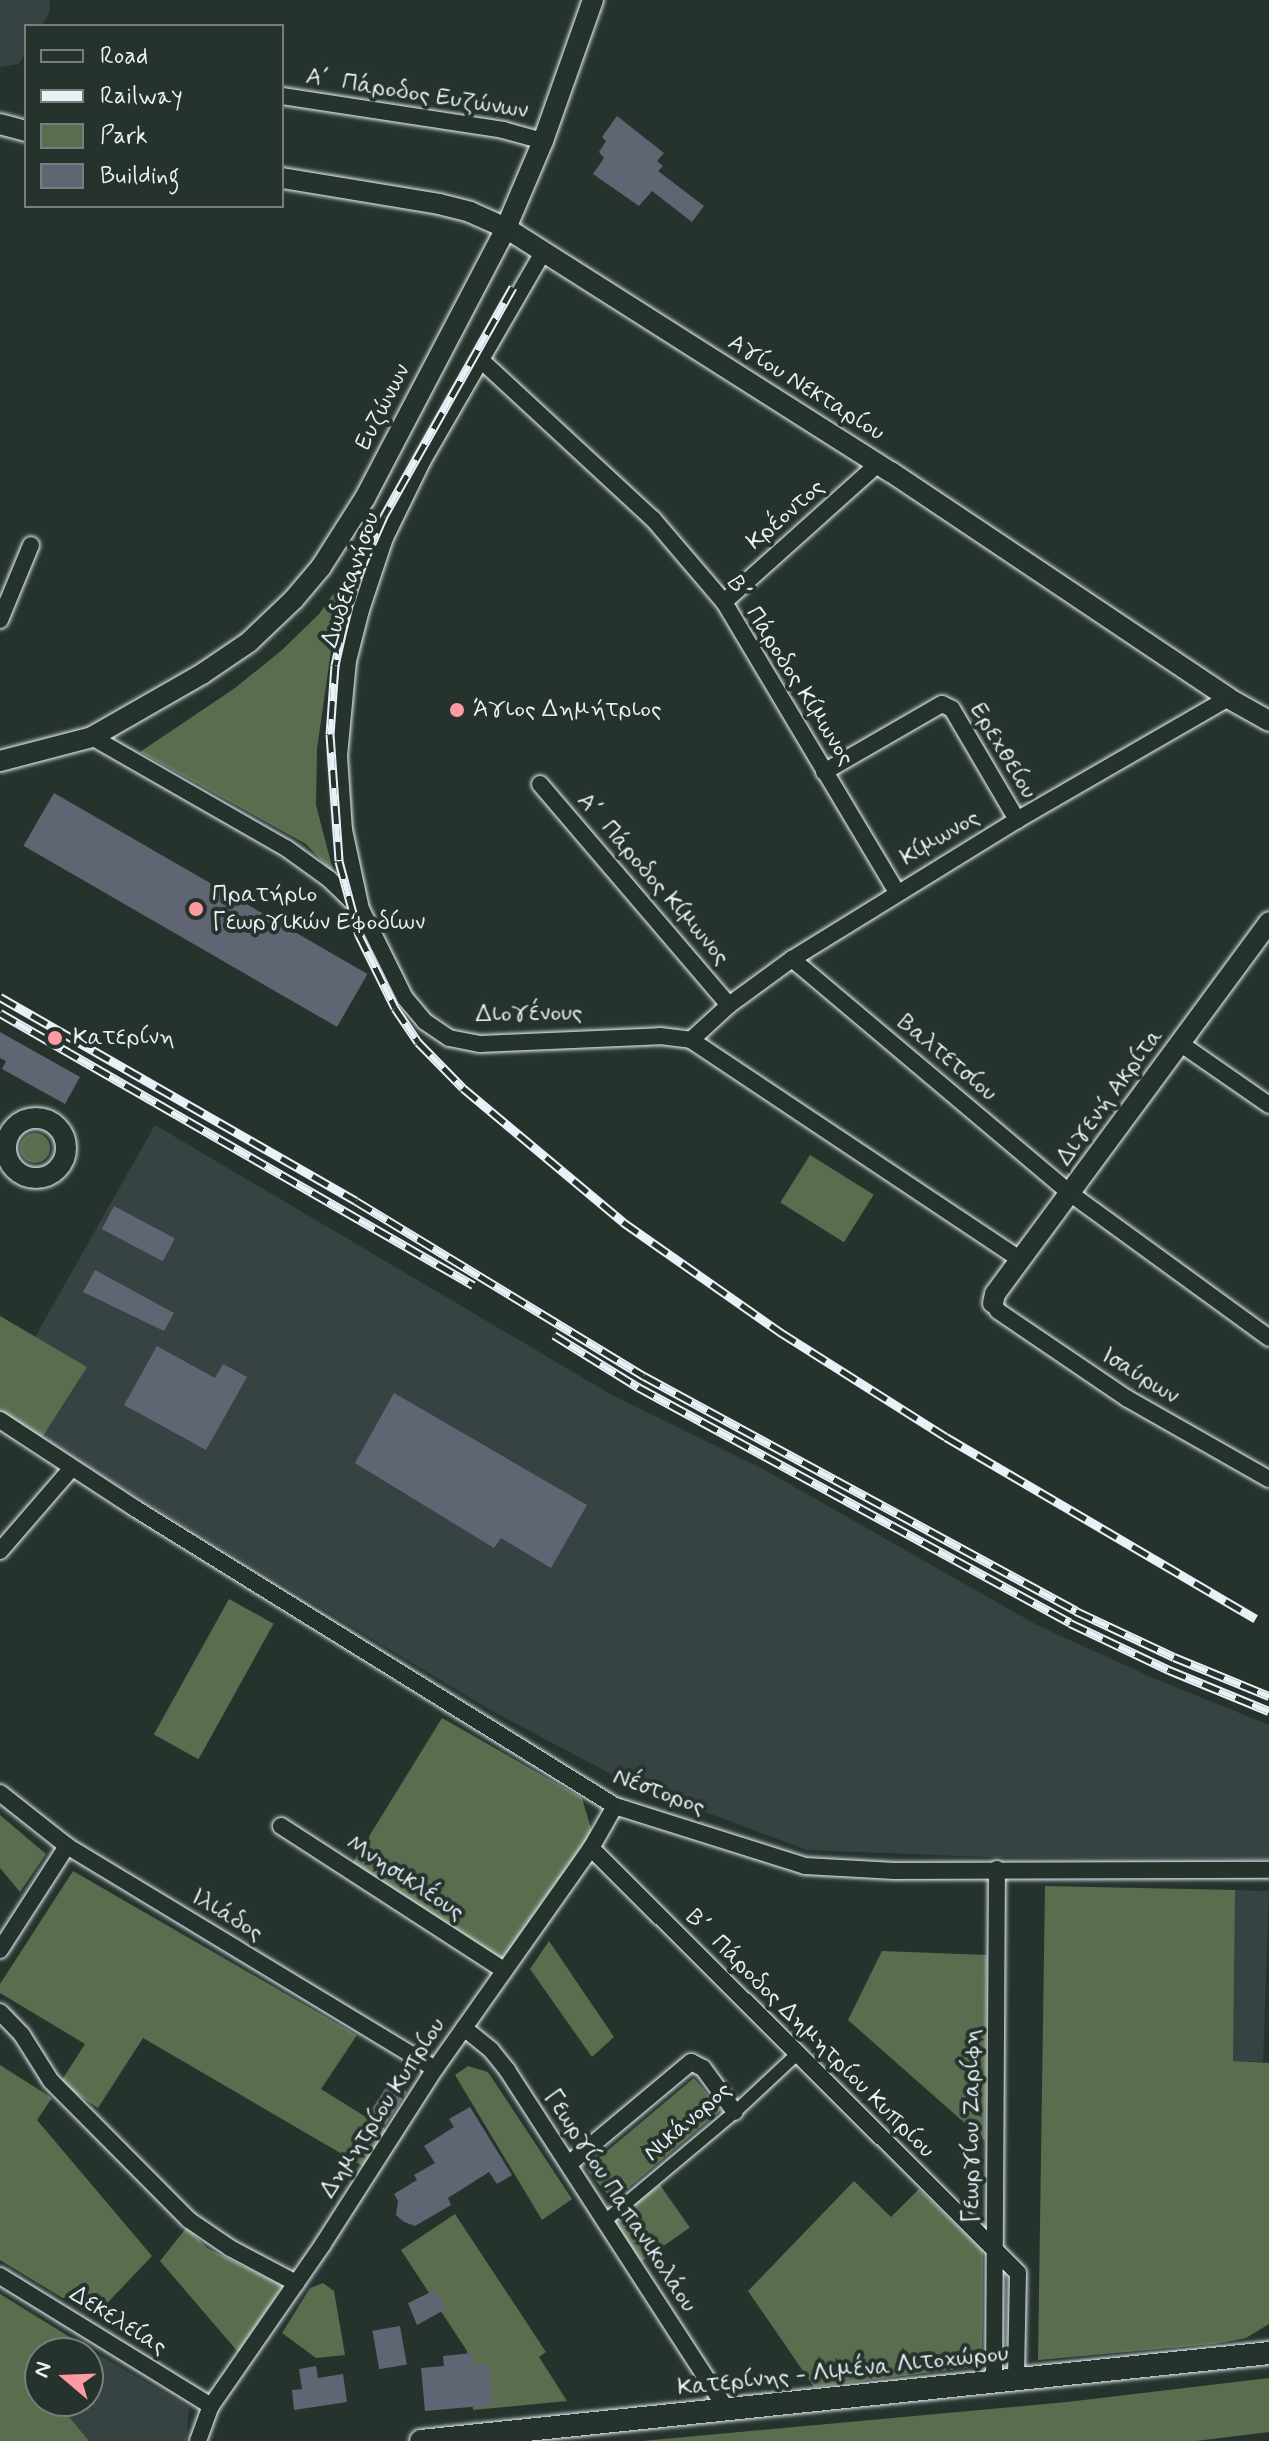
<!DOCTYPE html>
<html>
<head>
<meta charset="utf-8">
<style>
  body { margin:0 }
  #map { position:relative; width:1269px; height:2441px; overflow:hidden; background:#26332d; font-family:Mynerve,sans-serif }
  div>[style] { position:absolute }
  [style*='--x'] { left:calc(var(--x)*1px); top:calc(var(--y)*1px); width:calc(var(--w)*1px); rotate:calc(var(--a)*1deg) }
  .built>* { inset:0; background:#374242; transform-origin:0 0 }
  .green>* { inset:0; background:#5b6d4f; transform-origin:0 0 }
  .round { border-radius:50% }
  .building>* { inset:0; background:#606573; transform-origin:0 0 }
  .roads { filter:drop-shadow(0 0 2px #e8f1f8) drop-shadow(0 0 2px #e8f1f8) }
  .pedestrian>* { height:12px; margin:-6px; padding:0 6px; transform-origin:6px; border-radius:6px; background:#26332d }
  .minor>* { height:16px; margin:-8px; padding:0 8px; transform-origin:8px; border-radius:8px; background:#26332d }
  .tertiary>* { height:20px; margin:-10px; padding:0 10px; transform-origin:10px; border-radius:10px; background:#26332d }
  .tertiary>.ring { margin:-10px; padding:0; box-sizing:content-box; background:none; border:20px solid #26332d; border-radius:50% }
  .secondary>* { height:22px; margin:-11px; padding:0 11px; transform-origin:11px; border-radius:11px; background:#26332d }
  .rail>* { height:9px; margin-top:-4.5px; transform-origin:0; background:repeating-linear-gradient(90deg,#26332d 0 18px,#e8f1f8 0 36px); box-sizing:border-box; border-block:2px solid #e8f1f8 }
  .dots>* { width:22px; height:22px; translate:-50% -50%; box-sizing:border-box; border:4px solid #26332d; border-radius:50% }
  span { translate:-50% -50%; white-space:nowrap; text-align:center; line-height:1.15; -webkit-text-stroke:8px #26332d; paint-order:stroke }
  .street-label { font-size:24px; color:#e8f1f8 }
  .poi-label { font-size:24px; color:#e8f1f8 }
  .left { translate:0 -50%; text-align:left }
  .legend { position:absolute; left:24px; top:24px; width:260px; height:184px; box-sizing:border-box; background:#26332d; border:2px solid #747f7e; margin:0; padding:10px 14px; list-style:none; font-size:24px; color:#e8f1f8 }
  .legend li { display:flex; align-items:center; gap:16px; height:40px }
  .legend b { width:40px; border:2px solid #747f7e }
  .north { position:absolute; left:24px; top:2337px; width:80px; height:80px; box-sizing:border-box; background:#26332d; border:2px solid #747f7e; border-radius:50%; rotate:289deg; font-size:22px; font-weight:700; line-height:32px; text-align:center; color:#e8f1f8 }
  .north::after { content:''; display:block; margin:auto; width:28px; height:36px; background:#ff9aa2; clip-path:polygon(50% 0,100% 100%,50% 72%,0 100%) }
</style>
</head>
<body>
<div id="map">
  <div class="built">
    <div style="clip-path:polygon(0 0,50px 0,49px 13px,41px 26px,26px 26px,26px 52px,19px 64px,0 67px)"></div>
    <div style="clip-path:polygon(155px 1125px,612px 1395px,763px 1469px,1037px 1625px,1153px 1678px,1269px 1725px,1269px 1859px,989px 1857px,807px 1850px,628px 1783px,492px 1711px,41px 1439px,35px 1337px)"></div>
    <div style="left:1235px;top:1890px;width:34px;height:171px;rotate:2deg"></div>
    <div style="clip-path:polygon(94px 2352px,189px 2407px,186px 2441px,89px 2441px,56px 2401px,88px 2401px,88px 2357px)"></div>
  </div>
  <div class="green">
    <div style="clip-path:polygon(364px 551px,333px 637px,317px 749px,316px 805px,334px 874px,306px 844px,140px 752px,235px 688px,282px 650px,319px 614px)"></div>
    <div class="round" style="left:20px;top:1133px;width:30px;height:30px"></div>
    <div style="left:810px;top:1155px;width:75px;height:56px;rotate:32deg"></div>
    <div style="clip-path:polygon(0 1316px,87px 1367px,41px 1439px,0 1411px)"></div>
    <div style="left:229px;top:1599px;width:51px;height:155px;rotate:29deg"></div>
    <div style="clip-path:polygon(442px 1718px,582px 1798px,592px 1832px,503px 1965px,352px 1864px)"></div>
    <div style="clip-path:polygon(0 1815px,46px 1854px,20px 1892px,0 1868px)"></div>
    <div style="clip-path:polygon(73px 1871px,357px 2035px,321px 2089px,390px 2132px,366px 2168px,143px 2038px,98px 2108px,60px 2083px,85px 2044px,0 1993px,0 1984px)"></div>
    <div style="clip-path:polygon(1045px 1886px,1235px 1890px,1233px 2061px,1269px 2063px,1269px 2324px,1246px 2338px,1215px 2344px,1038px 2360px)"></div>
    <div style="clip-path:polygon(549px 1941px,614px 2037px,592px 2057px,530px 1969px)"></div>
    <div style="clip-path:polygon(882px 1951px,987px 1955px,985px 2141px,848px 2020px)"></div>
    <div style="clip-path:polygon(0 2065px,52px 2098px,37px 2120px,152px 2256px,94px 2317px,0 2260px)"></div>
    <div style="clip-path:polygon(468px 2066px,488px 2072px,572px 2199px,542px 2220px,455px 2075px)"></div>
    <div style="left:694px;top:2078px;width:42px;height:141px;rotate:50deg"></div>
    <div style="clip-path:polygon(854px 2181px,891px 2217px,919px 2189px,983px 2251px,982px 2366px,814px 2387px,748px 2291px)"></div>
    <div style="left:660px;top:2185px;width:52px;height:59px;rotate:55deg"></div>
    <div style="clip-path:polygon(455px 2214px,546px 2352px,539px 2357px,567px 2401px,473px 2410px,467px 2351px,401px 2250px)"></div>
    <div style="clip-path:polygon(187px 2227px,207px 2248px,283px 2286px,238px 2352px,160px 2261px)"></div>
    <div style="clip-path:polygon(323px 2283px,334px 2291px,345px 2355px,316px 2358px,282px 2333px,310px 2288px)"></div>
    <div style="clip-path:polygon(0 2294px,94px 2352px,88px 2357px,88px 2353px,40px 2353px,40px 2401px,56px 2401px,89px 2441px,0 2441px)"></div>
    <div style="clip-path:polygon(1269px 2378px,1269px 2432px,1196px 2441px,642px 2441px,1067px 2402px)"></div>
  </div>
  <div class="building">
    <div style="clip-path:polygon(617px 116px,664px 153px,657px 161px,663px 166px,658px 171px,704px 206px,692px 222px,652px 191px,639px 206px,593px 174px,604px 158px,599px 152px,606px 141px,602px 137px)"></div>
    <div style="left:54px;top:793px;width:362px;height:61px;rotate:30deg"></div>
    <div style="clip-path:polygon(0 1032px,80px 1077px,65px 1104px,2px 1069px,6px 1061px,0 1058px)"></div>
    <div style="left:114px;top:1206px;width:69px;height:26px;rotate:28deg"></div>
    <div style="clip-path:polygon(95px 1270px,174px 1313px,164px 1331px,83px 1292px)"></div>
    <div style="clip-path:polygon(157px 1346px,215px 1378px,223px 1364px,247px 1377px,206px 1450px,124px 1405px)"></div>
    <div style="clip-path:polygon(394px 1393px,587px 1505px,551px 1568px,501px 1538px,494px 1548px,355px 1463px)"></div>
    <div style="left:390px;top:2081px;width:20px;height:39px;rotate:33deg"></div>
    <div style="clip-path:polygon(470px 2107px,512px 2175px,497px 2184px,489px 2172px,448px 2198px,451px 2205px,415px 2226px,404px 2222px,396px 2215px,398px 2201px,394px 2194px,417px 2180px,414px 2175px,435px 2163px,424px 2146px,454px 2127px,449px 2119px)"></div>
    <div style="clip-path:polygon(435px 2290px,446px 2309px,417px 2325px,408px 2303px)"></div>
    <div style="left:400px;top:2326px;width:39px;height:28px;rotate:80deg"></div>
    <div style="clip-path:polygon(473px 2353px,474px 2365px,489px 2364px,493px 2405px,425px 2411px,421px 2368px,444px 2366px,443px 2356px)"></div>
    <div style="clip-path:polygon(316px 2366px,318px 2378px,343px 2374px,347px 2402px,294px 2410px,292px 2390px,302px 2389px,299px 2369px)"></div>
  </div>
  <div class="roads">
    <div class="pedestrian">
      <div style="--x:605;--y:2221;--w:170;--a:-40"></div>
      <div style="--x:735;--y:2112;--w:85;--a:-43.1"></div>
    </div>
    <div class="minor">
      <div style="--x:282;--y:96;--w:224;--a:8.7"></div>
      <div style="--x:503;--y:130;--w:41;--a:15.4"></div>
      <div style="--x:481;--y:360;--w:234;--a:42.8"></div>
      <div style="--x:653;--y:519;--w:109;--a:49.5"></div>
      <div style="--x:724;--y:602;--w:338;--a:59.2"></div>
      <div style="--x:724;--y:602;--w:207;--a:-41.9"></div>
      <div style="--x:0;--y:620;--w:81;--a:-67.5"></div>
      <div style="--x:92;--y:737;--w:224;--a:29.8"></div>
      <div style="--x:286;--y:848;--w:53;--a:35.8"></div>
      <div style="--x:329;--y:879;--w:46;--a:44.1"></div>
      <div style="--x:362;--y:911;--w:97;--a:63.7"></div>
      <div style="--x:405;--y:998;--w:30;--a:50"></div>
      <div style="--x:424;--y:1021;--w:30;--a:34"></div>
      <div style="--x:449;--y:1038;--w:32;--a:11"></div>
      <div style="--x:480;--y:1044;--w:180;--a:-2.5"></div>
      <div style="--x:660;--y:1036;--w:31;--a:7"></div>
      <div style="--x:691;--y:1040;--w:397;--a:33.7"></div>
      <div style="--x:824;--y:772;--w:136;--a:-30"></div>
      <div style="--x:942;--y:704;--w:11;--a:27"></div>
      <div style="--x:952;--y:709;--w:129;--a:59.6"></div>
      <div style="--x:540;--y:784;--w:291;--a:49.5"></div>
      <div style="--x:361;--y:909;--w:81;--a:-102.1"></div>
      <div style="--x:344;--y:830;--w:74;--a:-93.9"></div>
      <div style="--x:339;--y:756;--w:95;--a:-84.6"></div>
      <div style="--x:348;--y:661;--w:53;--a:-75.7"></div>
      <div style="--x:361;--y:610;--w:76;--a:-71.6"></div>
      <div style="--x:385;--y:538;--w:87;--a:-64"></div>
      <div style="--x:423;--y:460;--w:240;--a:-60"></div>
      <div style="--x:792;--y:959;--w:365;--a:40.1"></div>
      <div style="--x:1071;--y:1194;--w:245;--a:36"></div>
      <div style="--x:691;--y:1040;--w:52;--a:-42.6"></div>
      <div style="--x:729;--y:1005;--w:78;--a:-36.1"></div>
      <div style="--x:792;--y:959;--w:264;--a:-31.7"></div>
      <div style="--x:1017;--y:820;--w:244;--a:-30"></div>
      <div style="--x:1181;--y:1044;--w:107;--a:34.7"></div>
      <div style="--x:993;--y:1303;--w:9;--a:58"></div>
      <div style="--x:998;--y:1311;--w:157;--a:34.1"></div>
      <div style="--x:1128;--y:1399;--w:162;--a:29.6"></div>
      <div style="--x:0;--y:1420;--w:163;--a:33.2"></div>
      <div style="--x:136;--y:1509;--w:564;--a:31.8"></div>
      <div style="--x:615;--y:1806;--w:199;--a:17.5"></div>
      <div style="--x:805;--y:1866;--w:90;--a:3.2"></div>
      <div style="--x:895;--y:1871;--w:374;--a:-0.2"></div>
      <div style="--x:0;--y:1551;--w:110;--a:-49.1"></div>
      <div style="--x:0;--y:1793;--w:85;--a:38.3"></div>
      <div style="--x:67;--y:1846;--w:430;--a:31.2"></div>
      <div style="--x:281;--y:1826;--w:265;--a:32.9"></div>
      <div style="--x:591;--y:1848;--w:602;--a:44.87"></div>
      <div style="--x:1018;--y:2273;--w:108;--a:91.1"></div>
      <div style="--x:0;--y:1950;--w:124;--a:-57.2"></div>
      <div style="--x:0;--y:2012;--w:32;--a:46"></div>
      <div style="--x:22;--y:2035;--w:54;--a:57.8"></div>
      <div style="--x:51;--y:2081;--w:196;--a:45.2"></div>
      <div style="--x:189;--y:2220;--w:50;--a:34.3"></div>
      <div style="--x:230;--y:2248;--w:75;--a:27.9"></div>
      <div style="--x:464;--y:2028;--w:35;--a:39"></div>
      <div style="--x:491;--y:2050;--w:26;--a:51"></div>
      <div style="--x:507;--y:2070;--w:403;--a:57.1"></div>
      <div style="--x:569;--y:2164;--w:159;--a:-39.9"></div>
      <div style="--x:691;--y:2062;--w:13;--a:27"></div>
      <div style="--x:703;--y:2068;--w:54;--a:54"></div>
      <div style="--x:0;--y:2276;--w:248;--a:31.6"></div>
      <div style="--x:994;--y:2383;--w:514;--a:-89.67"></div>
      <div style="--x:198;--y:2441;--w:37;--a:-70"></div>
      <div style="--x:211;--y:2406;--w:197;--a:-55.3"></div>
      <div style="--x:323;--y:2244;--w:208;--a:-57.4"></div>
      <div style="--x:435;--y:2069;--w:271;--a:-54.8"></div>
      <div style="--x:591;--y:1848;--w:48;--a:-60.3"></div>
    </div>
    <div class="tertiary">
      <div style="--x:0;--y:124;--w:27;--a:15"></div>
      <div style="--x:282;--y:178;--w:159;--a:9.4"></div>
      <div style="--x:439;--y:204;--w:32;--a:14"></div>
      <div style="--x:470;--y:212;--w:39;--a:24"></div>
      <div style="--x:506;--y:228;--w:456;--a:32.4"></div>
      <div style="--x:891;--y:472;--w:406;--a:33.8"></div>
      <div style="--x:1228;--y:698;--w:47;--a:29.3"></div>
      <div style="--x:0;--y:761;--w:95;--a:-14.6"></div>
      <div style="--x:92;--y:737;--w:127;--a:-29.8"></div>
      <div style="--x:202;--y:674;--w:57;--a:-34.2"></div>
      <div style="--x:249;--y:642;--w:62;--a:-43.7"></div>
      <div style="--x:294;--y:599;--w:42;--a:-49.8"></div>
      <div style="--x:321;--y:567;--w:82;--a:-57.5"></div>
      <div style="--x:365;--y:498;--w:305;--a:-62.4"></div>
      <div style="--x:506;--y:228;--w:95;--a:-67"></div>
      <div style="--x:543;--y:141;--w:150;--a:-70.5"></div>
      <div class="ring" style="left:6px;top:1118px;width:40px;height:40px"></div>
      <div style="--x:993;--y:1303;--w:9;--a:-77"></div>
      <div style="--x:995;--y:1294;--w:462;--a:-53.6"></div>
    </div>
    <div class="secondary">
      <div style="--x:421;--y:2441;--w:853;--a:-5.92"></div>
    </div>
  </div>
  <div class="rail">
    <div style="--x:513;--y:287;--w:263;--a:119.4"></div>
    <div style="--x:384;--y:516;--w:80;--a:113.7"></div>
    <div style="--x:352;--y:589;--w:78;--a:102.6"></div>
    <div style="--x:335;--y:665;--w:69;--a:94.1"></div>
    <div style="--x:330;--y:734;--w:127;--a:85.9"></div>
    <div style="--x:339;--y:861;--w:77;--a:74.9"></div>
    <div style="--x:359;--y:935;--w:81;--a:63.7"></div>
    <div style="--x:395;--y:1008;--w:41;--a:55.9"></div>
    <div style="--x:418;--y:1042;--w:64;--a:45.6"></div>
    <div style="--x:463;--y:1088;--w:209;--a:39.9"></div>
    <div style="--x:623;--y:1222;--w:192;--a:35"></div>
    <div style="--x:780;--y:1332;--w:196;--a:32.3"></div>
    <div style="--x:946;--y:1437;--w:359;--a:30.4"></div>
    <div style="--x:0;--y:997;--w:410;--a:29.8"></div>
    <div style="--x:356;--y:1201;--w:337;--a:31.3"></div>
    <div style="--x:644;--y:1376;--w:492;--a:28.5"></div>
    <div style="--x:1076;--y:1611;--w:108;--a:25.1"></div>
    <div style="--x:1174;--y:1657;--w:103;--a:22.3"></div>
    <div style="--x:0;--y:1013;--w:546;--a:29.9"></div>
    <div style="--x:554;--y:1335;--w:99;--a:31.8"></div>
    <div style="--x:638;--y:1387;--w:492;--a:28.6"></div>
    <div style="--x:1070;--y:1623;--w:110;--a:25.4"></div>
    <div style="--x:1169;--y:1670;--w:108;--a:22.3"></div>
  </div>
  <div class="dots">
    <div style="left:457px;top:710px;background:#ff9aa2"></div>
    <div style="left:196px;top:909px;background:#ff9aa2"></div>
    <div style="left:55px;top:1038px;background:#ff9aa2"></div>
  </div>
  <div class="street-label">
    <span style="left:417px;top:94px;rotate:9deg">Α΄ Πάροδος Ευζώνων</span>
    <span style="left:806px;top:388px;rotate:32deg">Αγίου Νεκταρίου</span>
    <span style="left:383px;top:407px;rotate:-63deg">Ευζώνων</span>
    <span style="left:786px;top:515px;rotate:-41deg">Κρέοντος</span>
    <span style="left:351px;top:580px;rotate:-72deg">Δωδεκανήσου</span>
    <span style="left:790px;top:671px;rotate:58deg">Β΄ Πάροδος Κίμωνος</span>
    <span style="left:1003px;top:751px;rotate:59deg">Ερεχθείου</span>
    <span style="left:940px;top:838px;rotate:-31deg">Κίμωνος</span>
    <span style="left:653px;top:879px;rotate:49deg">Α΄ Πάροδος Κίμωνος</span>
    <span style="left:529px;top:1014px;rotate:-1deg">Διογένους</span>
    <span style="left:947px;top:1058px;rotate:40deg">Βαλτετσίου</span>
    <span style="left:1110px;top:1097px;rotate:-54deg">Διγενή Ακρίτα</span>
    <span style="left:1140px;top:1376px;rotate:32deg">Ισαύρων</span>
    <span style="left:659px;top:1792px;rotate:20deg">Νέστορος</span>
    <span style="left:405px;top:1878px;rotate:33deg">Μνησικλέους</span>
    <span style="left:227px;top:1915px;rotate:31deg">Ιλιάδος</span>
    <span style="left:810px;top:2034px;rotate:45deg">Β΄ Πάροδος Δημητρίου Κυπρίου</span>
    <span style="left:383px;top:2108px;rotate:-57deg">Δημητρίου Κυπρίου</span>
    <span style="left:688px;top:2122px;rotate:-41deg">Νικάνορος</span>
    <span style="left:972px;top:2126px;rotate:-90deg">Γεωργίου Ζαρίφη</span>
    <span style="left:620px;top:2201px;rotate:57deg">Γεωργίου Παπανικολάου</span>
    <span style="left:118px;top:2321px;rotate:32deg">Δεκελείας</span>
    <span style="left:843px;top:2371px;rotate:-6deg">Κατερίνης - Λιμένα Λιτοχώρου</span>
  </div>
  <div class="poi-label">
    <span class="left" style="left:473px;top:710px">Άγιος Δημήτριος</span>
    <span class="left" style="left:212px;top:909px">Πρατήριο<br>Γεωργικών Εφοδίων</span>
    <span class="left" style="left:73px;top:1038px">Κατερίνη</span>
  </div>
  <ul class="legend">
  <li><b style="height:10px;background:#26332d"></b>Road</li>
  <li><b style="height:10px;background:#e8f1f8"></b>Railway</li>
  <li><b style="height:22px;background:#5b6d4f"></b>Park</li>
  <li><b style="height:22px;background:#606573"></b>Building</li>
  </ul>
  <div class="north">N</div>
</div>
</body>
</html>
